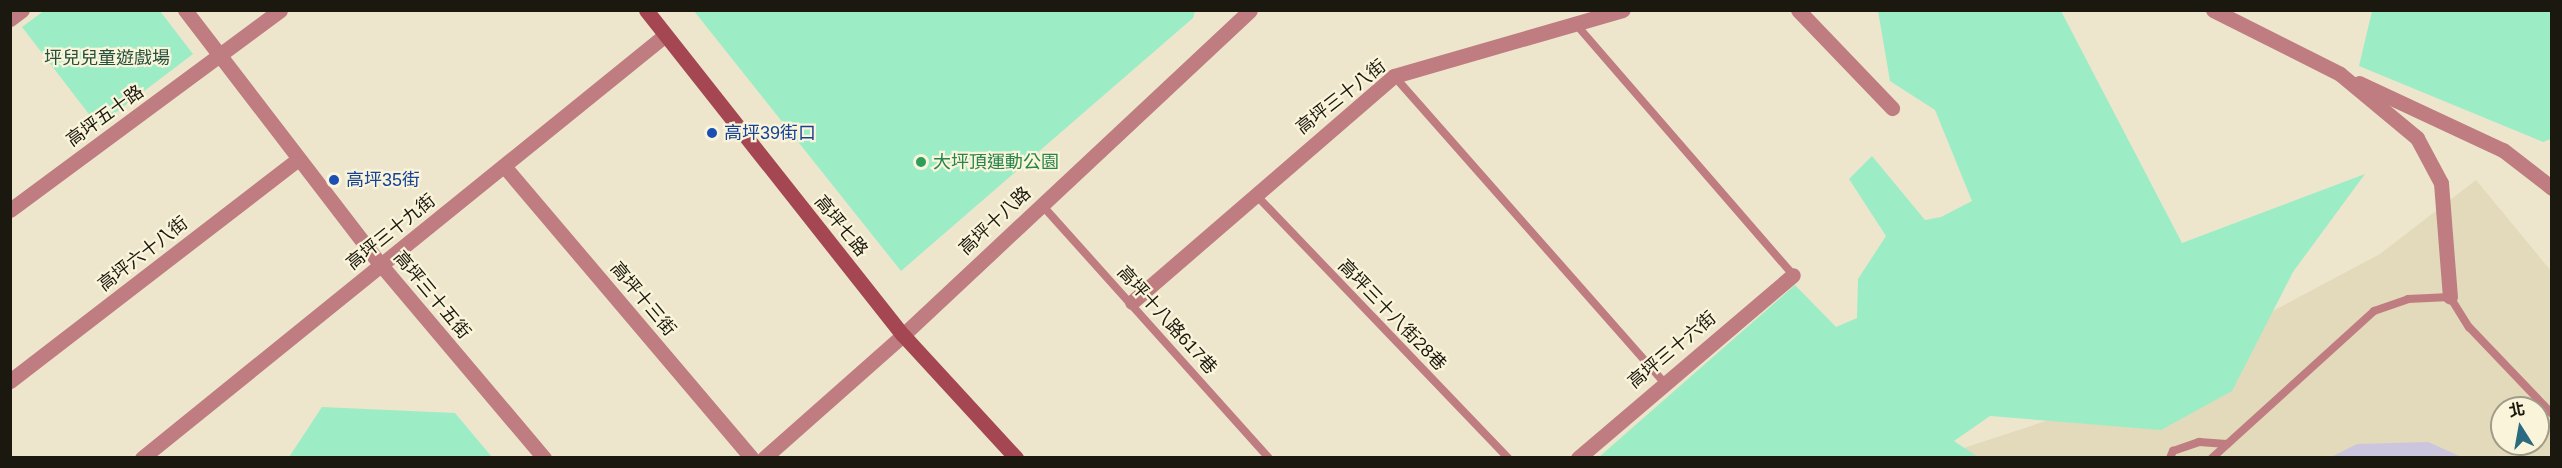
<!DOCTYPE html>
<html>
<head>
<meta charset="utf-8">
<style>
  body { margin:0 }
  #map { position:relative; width:2562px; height:468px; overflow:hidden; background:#ede6cd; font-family:Helvetica,"Noto Sans TC",sans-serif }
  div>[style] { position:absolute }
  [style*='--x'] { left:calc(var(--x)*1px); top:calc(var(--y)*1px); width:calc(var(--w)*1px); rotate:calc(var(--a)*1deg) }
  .built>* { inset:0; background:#e2daba }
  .green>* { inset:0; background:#9cedc5 }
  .building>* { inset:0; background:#cbc5de }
  .lane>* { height:8px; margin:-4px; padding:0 4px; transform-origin:4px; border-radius:4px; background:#bf7d81 }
  .street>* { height:15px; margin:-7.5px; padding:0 7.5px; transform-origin:7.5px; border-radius:7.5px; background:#bf7d81 }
  .secondary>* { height:15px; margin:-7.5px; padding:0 7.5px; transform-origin:7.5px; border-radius:7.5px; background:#a54752 }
  .dots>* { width:16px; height:16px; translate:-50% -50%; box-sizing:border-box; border:3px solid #faf4da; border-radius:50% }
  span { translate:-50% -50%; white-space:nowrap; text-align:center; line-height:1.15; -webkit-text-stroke:4.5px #faf4da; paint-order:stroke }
  .park-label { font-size:18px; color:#24513d }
  .street-label { font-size:18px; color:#1b180f }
  .transit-label { font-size:18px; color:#164399 }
  .left { translate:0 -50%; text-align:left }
  .leisure-label { font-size:18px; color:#27864d }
  .frame { position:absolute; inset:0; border:12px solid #1b180f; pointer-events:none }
  .north { position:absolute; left:2490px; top:396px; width:60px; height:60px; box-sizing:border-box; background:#faf4da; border:2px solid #a19c89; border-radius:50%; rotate:349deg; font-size:16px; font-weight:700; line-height:24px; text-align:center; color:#1b180f }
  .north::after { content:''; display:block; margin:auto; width:21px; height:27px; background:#2c6a80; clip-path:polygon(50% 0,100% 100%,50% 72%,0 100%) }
</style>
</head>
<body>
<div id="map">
  <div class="built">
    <div style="clip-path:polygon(evenodd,2476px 180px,2551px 271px,2551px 457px,1933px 458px,2098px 404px,2380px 254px,2476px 180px,2502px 408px,2538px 408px,2538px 444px,2502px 444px,2502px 408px)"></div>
  </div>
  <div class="green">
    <div style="clip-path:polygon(45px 10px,160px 11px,193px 54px,98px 126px,22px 27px)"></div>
    <div style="clip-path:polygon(694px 11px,1195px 11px,1193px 18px,901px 271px)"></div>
    <div style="clip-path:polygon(1878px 11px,2061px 11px,2182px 243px,2365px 174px,2293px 272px,2232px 391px,2161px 430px,1990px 416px,1954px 441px,1978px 457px,1599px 457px,1795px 285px,1836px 327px,1857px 318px,1858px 279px,1886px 236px,1849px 179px,1872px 156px,1925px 220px,1941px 217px,1972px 201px,1935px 110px,1890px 81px)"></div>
    <div style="clip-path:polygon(2372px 11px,2551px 11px,2551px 139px,2543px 142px,2359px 66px)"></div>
    <div style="clip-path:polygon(322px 407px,455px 413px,492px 457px,289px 457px)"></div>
  </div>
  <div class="building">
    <div style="clip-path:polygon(2428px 442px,2464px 458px,2329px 458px,2357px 444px)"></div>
  </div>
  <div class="lane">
    <div style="--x:1574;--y:22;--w:335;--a:49.1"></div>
    <div style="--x:1394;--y:76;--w:407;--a:48.6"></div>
    <div style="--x:1255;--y:194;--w:366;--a:46.2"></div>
    <div style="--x:1041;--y:204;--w:341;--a:48.1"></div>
    <div style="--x:2170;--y:458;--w:8;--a:-67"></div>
    <div style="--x:2173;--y:451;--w:28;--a:-19"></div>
    <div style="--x:2199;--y:442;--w:28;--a:4"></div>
    <div style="--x:2212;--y:458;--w:219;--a:-42.2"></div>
    <div style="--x:2374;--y:311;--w:36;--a:-19"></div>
    <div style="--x:2408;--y:299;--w:42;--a:-2.7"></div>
    <div style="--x:2450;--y:297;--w:36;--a:58"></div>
    <div style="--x:2469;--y:327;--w:120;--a:46.3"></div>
  </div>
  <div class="street">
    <div style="--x:185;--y:10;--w:322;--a:52.5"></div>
    <div style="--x:381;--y:265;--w:253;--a:49.8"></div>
    <div style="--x:1798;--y:10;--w:136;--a:46.2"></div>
    <div style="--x:2213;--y:10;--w:142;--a:26.7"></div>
    <div style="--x:2340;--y:74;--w:100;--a:39.7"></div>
    <div style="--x:2417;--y:138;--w:51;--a:61.9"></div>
    <div style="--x:2441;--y:183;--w:114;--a:85.5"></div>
    <div style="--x:10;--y:19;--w:15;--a:-37"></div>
    <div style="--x:2359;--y:83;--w:159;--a:25"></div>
    <div style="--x:2503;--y:150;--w:62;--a:37.8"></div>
    <div style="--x:504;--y:166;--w:383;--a:49.7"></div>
    <div style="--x:10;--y:210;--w:336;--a:-36.5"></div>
    <div style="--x:1132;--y:302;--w:346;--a:-40.8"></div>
    <div style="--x:1394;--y:76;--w:238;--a:-16.1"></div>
    <div style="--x:10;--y:381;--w:364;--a:-37.6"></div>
    <div style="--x:142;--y:458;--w:671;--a:-38.95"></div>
    <div style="--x:764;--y:458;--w:186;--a:-41.5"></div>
    <div style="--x:903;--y:335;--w:475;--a:-43.1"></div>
    <div style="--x:1578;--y:458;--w:282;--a:-40.4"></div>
  </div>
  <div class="secondary">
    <div style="--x:646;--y:10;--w:414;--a:51.7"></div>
    <div style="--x:903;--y:335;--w:167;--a:47.4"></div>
  </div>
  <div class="dots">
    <div style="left:712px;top:133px;background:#1a4fb4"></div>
    <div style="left:921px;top:162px;background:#2e9e5b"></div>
    <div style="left:334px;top:180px;background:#1a4fb4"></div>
  </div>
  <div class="park-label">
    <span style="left:107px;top:58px">坪兒兒童遊戲場</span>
  </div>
  <div class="street-label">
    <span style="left:1341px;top:97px;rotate:-38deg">高坪三十八街</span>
    <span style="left:105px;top:116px;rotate:-36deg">高坪五十路</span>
    <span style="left:995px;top:221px;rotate:-43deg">高坪十八路</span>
    <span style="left:841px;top:226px;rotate:51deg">高坪七路</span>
    <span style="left:391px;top:232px;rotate:-39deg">高坪三十九街</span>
    <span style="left:143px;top:254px;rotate:-38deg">高坪六十八街</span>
    <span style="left:432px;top:295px;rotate:50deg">高坪三十五街</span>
    <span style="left:643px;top:299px;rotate:50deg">高坪十三街</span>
    <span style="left:1392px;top:315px;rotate:46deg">高坪三十八街28巷</span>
    <span style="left:1167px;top:320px;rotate:48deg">高坪十八路617巷</span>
    <span style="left:1672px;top:350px;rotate:-40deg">高坪三十六街</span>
  </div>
  <div class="transit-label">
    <span class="left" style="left:724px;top:133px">高坪39街口</span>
    <span class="left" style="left:346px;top:180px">高坪35街</span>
  </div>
  <div class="leisure-label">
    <span class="left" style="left:933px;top:162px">大坪頂運動公園</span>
  </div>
  <div class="frame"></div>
  <div class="north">北</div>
</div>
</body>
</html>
